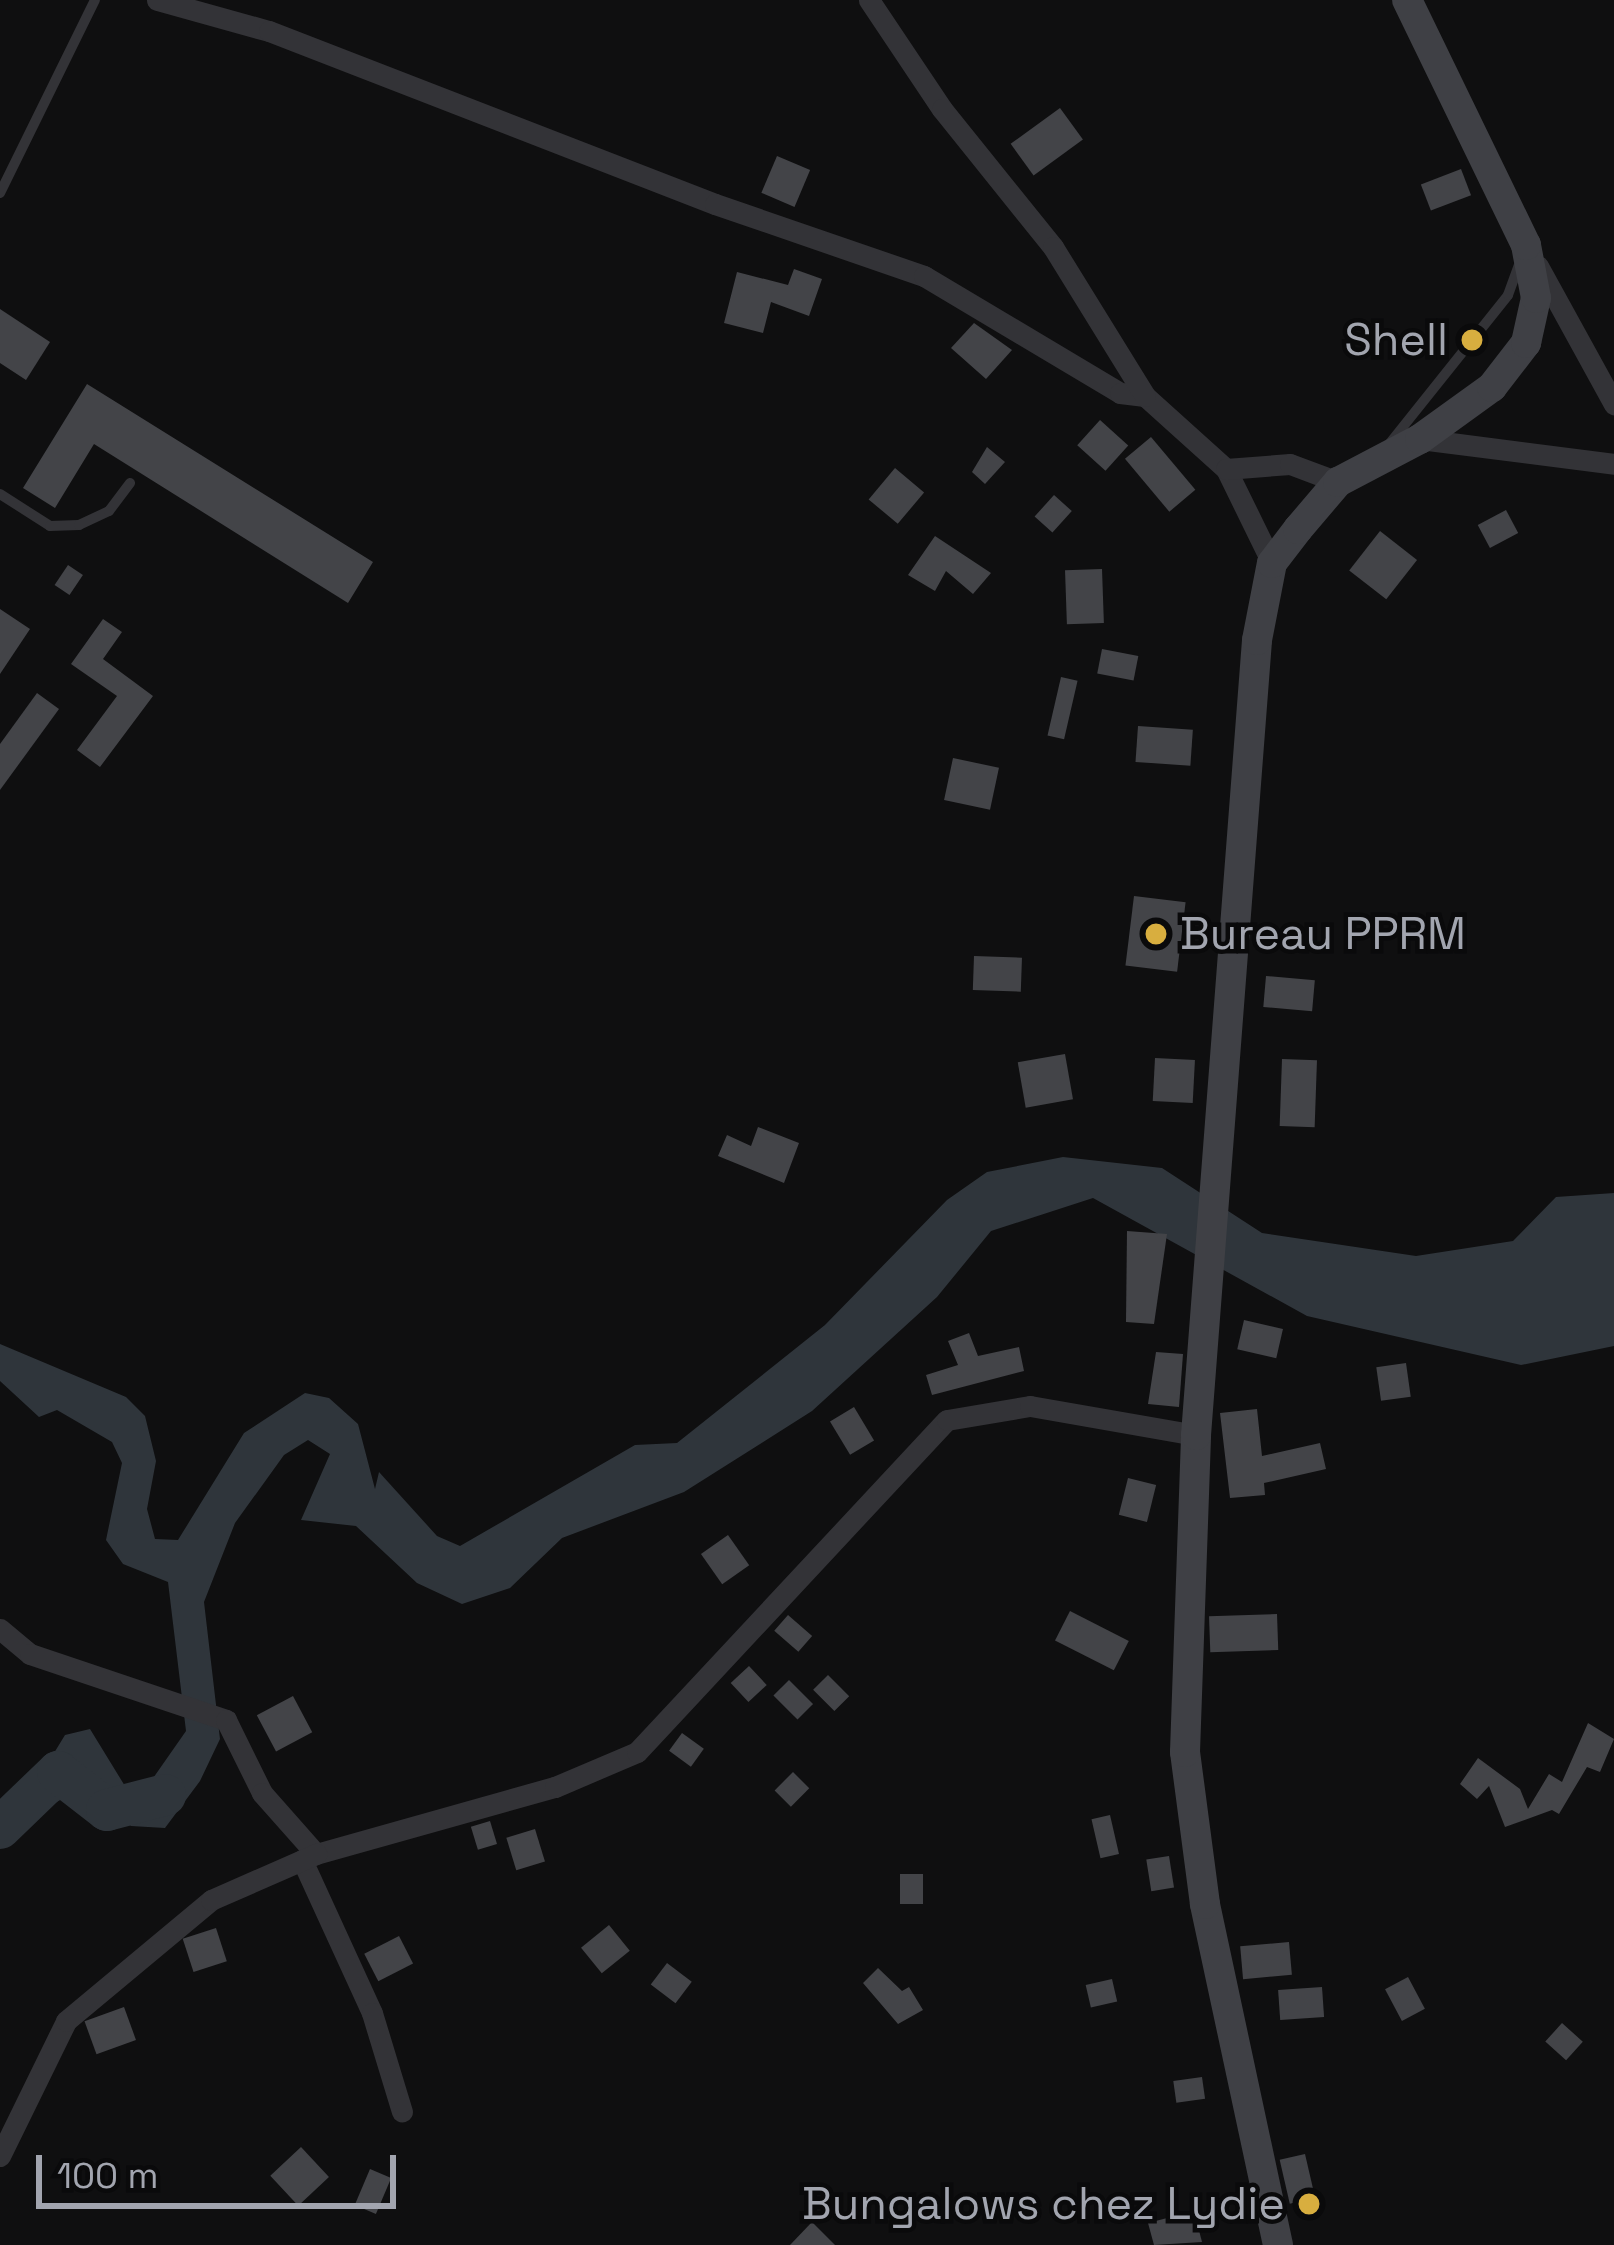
<!DOCTYPE html>
<html>
<head>
<meta charset="utf-8">
<style>
  body { margin:0 }
  #map { position:relative; width:1614px; height:2245px; overflow:hidden; background:#0f0f10; font-family:"Space Grotesk",sans-serif }
  div>[style] { position:absolute }
  [style*='--x'] { left:calc(var(--x)*1px); top:calc(var(--y)*1px); width:calc(var(--w)*1px); rotate:calc(var(--a)*1deg) }
  .water>* { inset:0; background:#2f353b }
  .river>* { height:42px; margin:-21px; padding:0 21px; transform-origin:21px; border-radius:21px; background:#2f353b }
  .building>* { inset:0; background:#434448; transform-origin:0 0 }
  .lane>* { height:10px; margin:-5px; padding:0 5px; transform-origin:5px; border-radius:5px; background:#333337 }
  .street>* { height:21px; margin:-10.5px; padding:0 10.5px; transform-origin:10.5px; border-radius:10.5px; background:#333337 }
  .secondary>* { height:30px; margin:-15px; padding:0 15px; transform-origin:15px; border-radius:15px; background:#3f4045 }
  .dots>* { width:33px; height:33px; translate:-50% -50%; box-sizing:border-box; border:6px solid #0a0a0b; border-radius:50% }
  span { translate:-50% -50%; white-space:nowrap; text-align:center; line-height:1.15; -webkit-text-stroke:9px #0a0a0b; paint-order:stroke }
  .poi-label { font-size:45px; color:#a2a5af }
  .right { translate:-100% -50%; text-align:right }
  .left { translate:0 -50%; text-align:left }
  .scale { position:absolute; left:36px; top:2155px; width:360px; height:54px; box-sizing:border-box; border:6px solid #a2a5af; border-top:0; padding-left:15px; font-size:36px; line-height:42px; white-space:nowrap; color:#a2a5af; -webkit-text-stroke:9px #0a0a0b; paint-order:stroke }
</style>
</head>
<body>
<div id="map">
  <div class="water">
    <div style="clip-path:polygon(1063px 1157px,1162px 1168px,1262px 1233px,1416px 1256px,1513px 1241px,1556px 1197px,1614px 1193px,1614px 1346px,1521px 1365px,1307px 1316px,1093px 1198px,991px 1231px,937px 1297px,812px 1411px,684px 1492px,562px 1538px,510px 1588px,462px 1604px,417px 1583px,356px 1526px,301px 1520px,330px 1454px,308px 1440px,284px 1455px,235px 1523px,204px 1602px,220px 1739px,200px 1781px,165px 1828px,131px 1826px,90px 1784px,51px 1805px,43px 1771px,65px 1735px,90px 1729px,128px 1791px,149px 1784px,186px 1731px,168px 1582px,123px 1564px,106px 1540px,122px 1463px,112px 1442px,57px 1410px,39px 1417px,0 1381px,0 1344px,126px 1397px,145px 1416px,156px 1461px,147px 1509px,155px 1539px,178px 1540px,244px 1433px,305px 1393px,329px 1398px,358px 1424px,375px 1489px,379px 1472px,437px 1536px,460px 1546px,635px 1445px,677px 1443px,825px 1325px,947px 1200px,987px 1172px)"></div>
  </div>
  <div class="river">
    <div style="--x:0;--y:1828;--w:81;--a:-44"></div>
    <div style="--x:58;--y:1772;--w:62;--a:37.8"></div>
    <div style="--x:107;--y:1810;--w:60;--a:-14.5"></div>
  </div>
  <div class="building">
    <div style="left:1060px;top:108px;width:39px;height:61px;rotate:54deg"></div>
    <div style="left:777px;top:156px;width:36px;height:40px;rotate:23deg"></div>
    <div style="left:1461px;top:169px;width:28px;height:43px;rotate:69deg"></div>
    <div style="clip-path:polygon(794px 269px,822px 279px,809px 316px,771px 302px,763px 333px,724px 323px,737px 272px,788px 285px)"></div>
    <div style="clip-path:polygon(0 309px,50px 342px,26px 380px,0 363px)"></div>
    <div style="clip-path:polygon(974px 323px,1012px 350px,986px 379px,951px 348px)"></div>
    <div style="clip-path:polygon(87px 384px,373px 562px,348px 603px,94px 444px,55px 508px,23px 488px)"></div>
    <div style="left:1100px;top:420px;width:38px;height:34px;rotate:42deg"></div>
    <div style="left:1151px;top:437px;width:69px;height:34px;rotate:50deg"></div>
    <div style="clip-path:polygon(987px 447px,1005px 462px,985px 484px,972px 472px)"></div>
    <div style="left:895px;top:468px;width:38px;height:41px;rotate:40deg"></div>
    <div style="left:1054px;top:495px;width:24px;height:29px;rotate:42deg"></div>
    <div style="left:1506px;top:510px;width:26px;height:32px;rotate:62deg"></div>
    <div style="left:1380px;top:531px;width:47px;height:50px;rotate:38deg"></div>
    <div style="clip-path:polygon(935px 536px,991px 573px,973px 594px,946px 571px,935px 591px,908px 575px)"></div>
    <div style="left:68px;top:565px;width:18px;height:24px;rotate:34deg"></div>
    <div style="left:1102px;top:569px;width:54px;height:37px;rotate:88deg"></div>
    <div style="clip-path:polygon(0 609px,30px 629px,0 674px)"></div>
    <div style="clip-path:polygon(103px 619px,122px 632px,103px 659px,153px 696px,100px 767px,77px 750px,117px 696px,71px 664px)"></div>
    <div style="left:1102px;top:649px;width:37px;height:25px;rotate:11deg"></div>
    <div style="left:1061px;top:677px;width:17px;height:60px;rotate:13deg"></div>
    <div style="clip-path:polygon(37px 693px,59px 709px,0 790px,0 744px)"></div>
    <div style="left:1138px;top:726px;width:55px;height:36px;rotate:4deg"></div>
    <div style="left:953px;top:758px;width:47px;height:43px;rotate:12deg"></div>
    <div style="left:1134px;top:896px;width:52px;height:70px;rotate:7deg"></div>
    <div style="left:974px;top:956px;width:48px;height:34px;rotate:2deg"></div>
    <div style="left:1266px;top:976px;width:49px;height:31px;rotate:5deg"></div>
    <div style="left:1065px;top:1054px;width:46px;height:48px;rotate:80deg"></div>
    <div style="left:1155px;top:1058px;width:40px;height:43px;rotate:3deg"></div>
    <div style="left:1282px;top:1059px;width:35px;height:67px;rotate:2deg"></div>
    <div style="clip-path:polygon(758px 1127px,799px 1143px,784px 1183px,718px 1156px,727px 1135px,751px 1146px)"></div>
    <div style="clip-path:polygon(1127px 1231px,1167px 1234px,1154px 1324px,1126px 1322px)"></div>
    <div style="left:1244px;top:1320px;width:40px;height:30px;rotate:13deg"></div>
    <div style="clip-path:polygon(969px 1333px,978px 1356px,1019px 1347px,1024px 1371px,932px 1395px,926px 1375px,958px 1365px,948px 1341px)"></div>
    <div style="clip-path:polygon(1156px 1352px,1183px 1354px,1179px 1407px,1148px 1404px)"></div>
    <div style="left:1406px;top:1363px;width:34px;height:30px;rotate:82deg"></div>
    <div style="left:854px;top:1407px;width:39px;height:28px;rotate:59deg"></div>
    <div style="clip-path:polygon(1257px 1409px,1262px 1456px,1320px 1443px,1326px 1469px,1264px 1483px,1265px 1495px,1230px 1498px,1220px 1413px)"></div>
    <div style="left:1128px;top:1478px;width:29px;height:38px;rotate:14deg"></div>
    <div style="left:728px;top:1535px;width:37px;height:33px;rotate:55deg"></div>
    <div style="left:1070px;top:1611px;width:66px;height:33px;rotate:27deg"></div>
    <div style="left:1277px;top:1614px;width:36px;height:68px;rotate:88deg"></div>
    <div style="left:788px;top:1615px;width:32px;height:21px;rotate:41deg"></div>
    <div style="left:749px;top:1666px;width:26px;height:25px;rotate:47deg"></div>
    <div style="left:828px;top:1675px;width:30px;height:21px;rotate:45deg"></div>
    <div style="left:789px;top:1680px;width:34px;height:22px;rotate:45deg"></div>
    <div style="left:293px;top:1696px;width:41px;height:41px;rotate:62deg"></div>
    <div style="clip-path:polygon(1588px 1723px,1614px 1739px,1600px 1772px,1587px 1767px,1559px 1814px,1552px 1810px,1505px 1827px,1489px 1786px,1477px 1799px,1460px 1784px,1478px 1758px,1520px 1789px,1528px 1809px,1549px 1774px,1562px 1782px)"></div>
    <div style="left:682px;top:1733px;width:27px;height:22px;rotate:36deg"></div>
    <div style="left:793px;top:1772px;width:23px;height:26px;rotate:45deg"></div>
    <div style="left:1110px;top:1815px;width:40px;height:19px;rotate:77deg"></div>
    <div style="left:490px;top:1821px;width:24px;height:20px;rotate:73deg"></div>
    <div style="left:535px;top:1829px;width:34px;height:30px;rotate:73deg"></div>
    <div style="left:1169px;top:1856px;width:32px;height:23px;rotate:81deg"></div>
    <div style="left:900px;top:1874px;width:23px;height:30px"></div>
    <div style="left:609px;top:1925px;width:33px;height:36px;rotate:51deg"></div>
    <div style="left:216px;top:1928px;width:35px;height:35px;rotate:72deg"></div>
    <div style="left:399px;top:1936px;width:31px;height:39px;rotate:63deg"></div>
    <div style="left:1289px;top:1942px;width:33px;height:49px;rotate:85deg"></div>
    <div style="left:667px;top:1963px;width:31px;height:27px;rotate:37deg"></div>
    <div style="clip-path:polygon(878px 1968px,902px 1991px,909px 1987px,923px 2010px,898px 2024px,863px 1983px)"></div>
    <div style="left:1408px;top:1977px;width:36px;height:26px;rotate:62deg"></div>
    <div style="left:1112px;top:1979px;width:23px;height:27px;rotate:77deg"></div>
    <div style="left:1322px;top:1987px;width:30px;height:44px;rotate:86deg"></div>
    <div style="left:124px;top:2007px;width:35px;height:42px;rotate:70deg"></div>
    <div style="left:1562px;top:2023px;width:28px;height:25px;rotate:42deg"></div>
    <div style="left:1202px;top:2077px;width:22px;height:29px;rotate:82deg"></div>
    <div style="left:301px;top:2147px;width:41px;height:42px;rotate:47deg"></div>
    <div style="left:1305px;top:2154px;width:45px;height:26px;rotate:77deg"></div>
    <div style="left:370px;top:2169px;width:23px;height:39px;rotate:23deg"></div>
    <div style="clip-path:polygon(1194px 2211px,1202px 2242px,1154px 2245px,1148px 2223px)"></div>
    <div style="clip-path:polygon(812px 2222px,835px 2245px,790px 2245px)"></div>
  </div>
  <div class="lane">
    <div style="--x:0;--y:193;--w:215;--a:-63.8"></div>
    <div style="--x:1390;--y:443;--w:189;--a:-51.4"></div>
    <div style="--x:1508;--y:295;--w:38;--a:-70"></div>
    <div style="--x:0;--y:494;--w:59;--a:32.6"></div>
    <div style="--x:50;--y:526;--w:29;--a:-2"></div>
    <div style="--x:79;--y:525;--w:33;--a:-25"></div>
    <div style="--x:109;--y:511;--w:35;--a:-53"></div>
  </div>
  <div class="street">
    <div style="--x:157;--y:0;--w:116;--a:15.5"></div>
    <div style="--x:269;--y:31;--w:478;--a:21.2"></div>
    <div style="--x:715;--y:204;--w:221;--a:19"></div>
    <div style="--x:924;--y:276;--w:228;--a:30.8"></div>
    <div style="--x:1120;--y:393;--w:25;--a:7"></div>
    <div style="--x:1145;--y:396;--w:109;--a:42"></div>
    <div style="--x:1226;--y:469;--w:105;--a:63.9"></div>
    <div style="--x:869;--y:0;--w:131;--a:56.2"></div>
    <div style="--x:942;--y:109;--w:177;--a:51.2"></div>
    <div style="--x:1053;--y:247;--w:175;--a:58.3"></div>
    <div style="--x:1538;--y:266;--w:158;--a:61.2"></div>
    <div style="--x:1420;--y:439;--w:196;--a:7.3"></div>
    <div style="--x:1226;--y:469;--w:64;--a:-4.5"></div>
    <div style="--x:1290;--y:464;--w:51;--a:20.6"></div>
    <div style="--x:0;--y:1629;--w:39;--a:40"></div>
    <div style="--x:30;--y:1654;--w:207;--a:18.6"></div>
    <div style="--x:226;--y:1720;--w:81;--a:63.7"></div>
    <div style="--x:262;--y:1793;--w:81;--a:48.5"></div>
    <div style="--x:316;--y:1854;--w:248;--a:-15.7"></div>
    <div style="--x:555;--y:1787;--w:89;--a:-23.1"></div>
    <div style="--x:637;--y:1752;--w:454;--a:-47"></div>
    <div style="--x:947;--y:1420;--w:84;--a:-9.6"></div>
    <div style="--x:1030;--y:1406;--w:169;--a:9.9"></div>
    <div style="--x:302;--y:1860;--w:168;--a:65.4"></div>
    <div style="--x:372;--y:2013;--w:103;--a:73.1"></div>
    <div style="--x:0;--y:2156;--w:150;--a:-63.9"></div>
    <div style="--x:66;--y:2021;--w:189;--a:-39.8"></div>
    <div style="--x:211;--y:1900;--w:115;--a:-23.7"></div>
  </div>
  <div class="secondary">
    <div style="--x:1278;--y:2245;--w:349;--a:-102.1"></div>
    <div style="--x:1205;--y:1904;--w:153;--a:-97.5"></div>
    <div style="--x:1185;--y:1752;--w:317;--a:-88"></div>
    <div style="--x:1196;--y:1435;--w:797;--a:-85.61"></div>
    <div style="--x:1257;--y:640;--w:78;--a:-79"></div>
    <div style="--x:1272;--y:563;--w:43;--a:-52.6"></div>
    <div style="--x:1298;--y:529;--w:62;--a:-49.6"></div>
    <div style="--x:1338;--y:482;--w:93;--a:-27.7"></div>
    <div style="--x:1420;--y:439;--w:89;--a:-35.8"></div>
    <div style="--x:1492;--y:387;--w:56;--a:-52.3"></div>
    <div style="--x:1526;--y:343;--w:46;--a:-77.5"></div>
    <div style="--x:1536;--y:298;--w:54;--a:-100.7"></div>
    <div style="--x:1526;--y:245;--w:272;--a:-115.9"></div>
  </div>
  <div class="dots">
    <div style="left:1472px;top:340px;background:#d8ae3f"></div>
    <div style="left:1156px;top:934px;background:#d8ae3f"></div>
    <div style="left:1309px;top:2204px;background:#d8ae3f"></div>
  </div>
  <div class="poi-label">
    <span class="right" style="left:1448px;top:340px">Shell</span>
    <span class="left" style="left:1180px;top:934px">Bureau PPRM</span>
    <span class="right" style="left:1285px;top:2204px">Bungalows chez Lydie</span>
  </div>
  <div class="scale">100 m</div>
</div>
</body>
</html>
